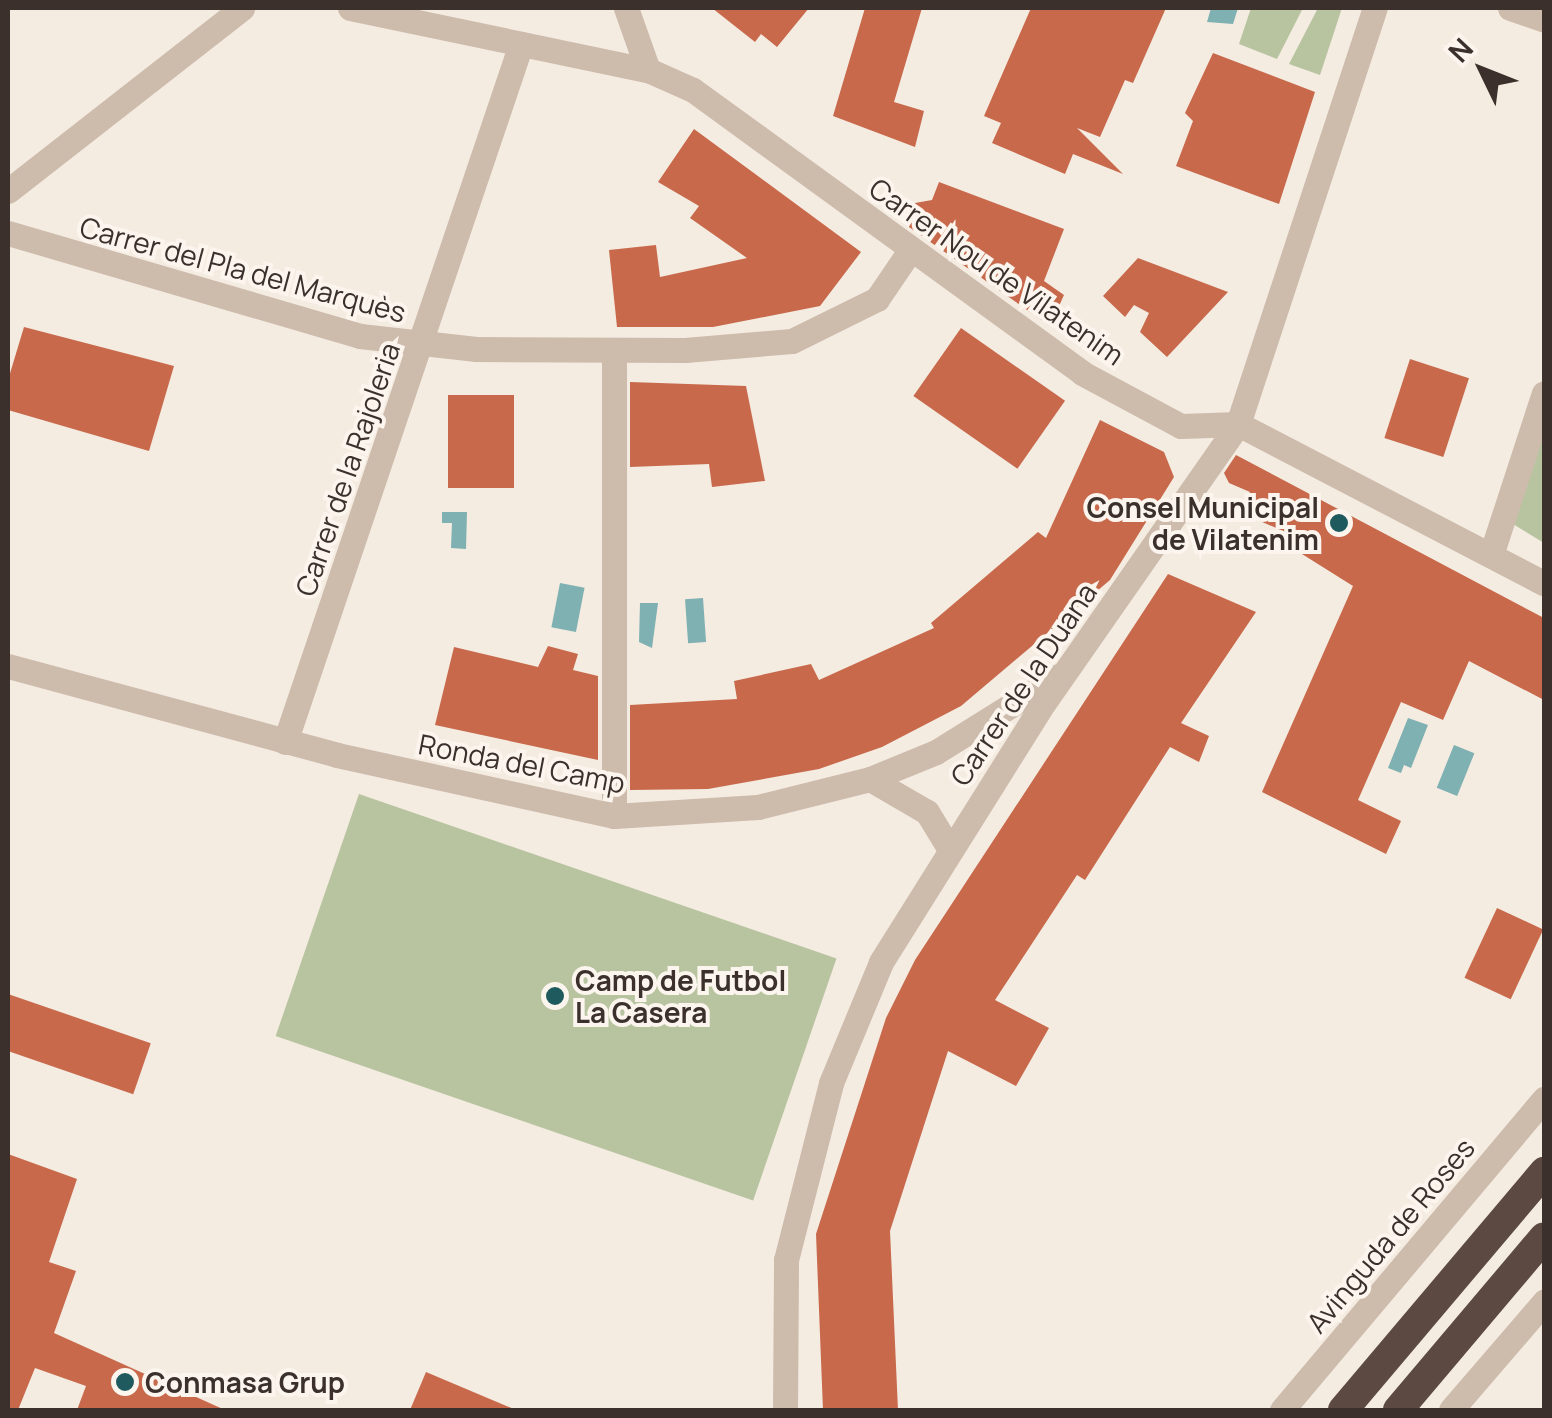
<!DOCTYPE html>
<html>
<head>
<meta charset="utf-8">
<style>
  body { margin:0 }
  #map { position:relative; width:1552px; height:1418px; overflow:hidden; background:#f4ebe1; font-family:Manrope,sans-serif }
  div>[style] { position:absolute }
  [style*='--x'] { left:calc(var(--x)*1px); top:calc(var(--y)*1px); width:calc(var(--w)*1px); rotate:calc(var(--a)*1deg) }
  .green>* { inset:0; background:#b8c4a0; transform-origin:0 0 }
  .water>* { inset:0; background:#7fb0b2; transform-origin:0 0 }
  .building>* { inset:0; background:#c8694b; transform-origin:0 0 }
  .street>* { height:25px; margin:-12.5px; padding:0 12.5px; transform-origin:12.5px; border-radius:12.5px; background:#cdbbac }
  .highway>* { height:30px; margin:-15px; padding:0 15px; transform-origin:15px; border-radius:15px; background:#5c4a42 }
  .dots>* { width:28px; height:28px; translate:-50% -50%; box-sizing:border-box; border:5px solid #fbf5ee; border-radius:50% }
  span { translate:-50% -50%; white-space:nowrap; text-align:center; line-height:1.15; -webkit-text-stroke:8px #fbf5ee; paint-order:stroke }
  .street-label { font-size:28px; color:#3b302b }
  .poi-label { font-size:28px; color:#3b302b; font-weight:700 }
  .right { translate:-100% -50%; text-align:right }
  .left { translate:0 -50%; text-align:left }
  .frame { position:absolute; inset:0; border:10px solid #3b302b; pointer-events:none }
  .north { position:absolute; left:1432px; top:20px; width:100px; height:100px; -webkit-text-stroke:8px #fbf5ee; paint-order:stroke; rotate:313deg; font-size:28px; font-weight:700; line-height:40px; text-align:center; color:#3b302b }
  .north::after { content:''; display:block; margin:auto; width:35px; height:45px; background:#3b302b; clip-path:polygon(50% 0,100% 100%,50% 72%,0 100%) }
</style>
</head>
<body>
<div id="map">
  <div class="green">
    <div style="clip-path:polygon(1251px 8px,1303px 8px,1277px 59px,1239px 44px)"></div>
    <div style="clip-path:polygon(1318px 8px,1342px 8px,1320px 75px,1289px 64px)"></div>
    <div style="clip-path:polygon(1544px 433px,1544px 543px,1513px 524px)"></div>
    <div style="left:359px;top:794px;width:505px;height:256px;rotate:19deg"></div>
  </div>
  <div class="water">
    <div style="clip-path:polygon(1211px 8px,1238px 8px,1233px 24px,1207px 22px)"></div>
    <div style="clip-path:polygon(442px 512px,467px 512px,466px 549px,451px 548px,452px 523px,442px 523px)"></div>
    <div style="left:560px;top:583px;width:25px;height:45px;rotate:11deg"></div>
    <div style="left:703px;top:598px;width:44px;height:18px;rotate:86deg"></div>
    <div style="clip-path:polygon(640px 603px,658px 603px,652px 648px,639px 642px)"></div>
    <div style="clip-path:polygon(1408px 718px,1428px 725px,1411px 768px,1404px 765px,1401px 773px,1388px 768px)"></div>
    <div style="left:1454px;top:745px;width:22px;height:46px;rotate:22deg"></div>
  </div>
  <div class="building">
    <div style="clip-path:polygon(712px 8px,809px 8px,777px 47px,761px 34px,755px 42px)"></div>
    <div style="clip-path:polygon(865px 8px,922px 8px,894px 102px,924px 111px,915px 147px,833px 116px)"></div>
    <div style="clip-path:polygon(1031px 8px,1166px 8px,1133px 83px,1125px 80px,1100px 137px,1077px 128px,1123px 174px,1073px 154px,1065px 174px,992px 143px,1001px 123px,984px 116px)"></div>
    <div style="clip-path:polygon(1213px 53px,1315px 92px,1279px 204px,1176px 166px,1193px 121px,1185px 113px)"></div>
    <div style="clip-path:polygon(694px 129px,861px 252px,820px 306px,713px 327px,617px 327px,609px 250px,656px 245px,660px 277px,747px 258px,690px 218px,699px 206px,658px 182px)"></div>
    <div style="clip-path:polygon(939px 182px,1064px 229px,1044px 281px,1064px 295px,1050px 326px,909px 227px,906px 215px,915px 203px,932px 200px)"></div>
    <div style="clip-path:polygon(1138px 258px,1228px 292px,1167px 357px,1140px 332px,1149px 313px,1134px 305px,1125px 317px,1103px 296px)"></div>
    <div style="clip-path:polygon(24px 327px,174px 366px,149px 451px,8px 410px,8px 380px)"></div>
    <div style="left:961px;top:328px;width:127px;height:83px;rotate:35deg"></div>
    <div style="left:1410px;top:359px;width:62px;height:83px;rotate:18deg"></div>
    <div style="clip-path:polygon(630px 382px,746px 386px,765px 481px,712px 487px,709px 464px,630px 467px)"></div>
    <div style="left:448px;top:395px;width:66px;height:93px"></div>
    <div style="clip-path:polygon(1100px 420px,1164px 452px,1174px 477px,1110px 580px,961px 706px,882px 747px,819px 769px,708px 789px,630px 790px,630px 705px,737px 699px,734px 681px,811px 664px,819px 680px,934px 628px,931px 623px,1038px 532px,1046px 538px)"></div>
    <div style="clip-path:polygon(1236px 455px,1544px 618px,1544px 700px,1469px 661px,1443px 720px,1401px 702px,1358px 800px,1401px 821px,1386px 854px,1262px 792px,1353px 586px,1286px 544px,1290px 534px,1239px 512px,1250px 492px,1229px 483px,1224px 473px)"></div>
    <div style="clip-path:polygon(1168px 574px,1256px 612px,1181px 723px,1209px 736px,1199px 762px,1170px 747px,1085px 880px,1077px 875px,995px 1000px,1049px 1028px,1016px 1086px,948px 1051px,890px 1231px,898px 1410px,823px 1410px,816px 1234px,886px 1018px,915px 960px)"></div>
    <div style="clip-path:polygon(548px 646px,578px 654px,573px 670px,598px 676px,598px 760px,435px 725px,454px 647px,538px 667px)"></div>
    <div style="left:1497px;top:908px;width:51px;height:77px;rotate:25deg"></div>
    <div style="left:8px;top:994px;width:151px;height:54px;rotate:19deg"></div>
    <div style="clip-path:polygon(8px 1154px,77px 1179px,49px 1262px,76px 1271px,54px 1333px,225px 1410px,77px 1410px,86px 1386px,35px 1368px,18px 1410px,8px 1410px)"></div>
    <div style="clip-path:polygon(426px 1372px,516px 1410px,410px 1410px)"></div>
  </div>
  <div class="street">
    <div style="--x:350;--y:8;--w:304;--a:11.8"></div>
    <div style="--x:648;--y:70;--w:49;--a:24"></div>
    <div style="--x:693;--y:90;--w:481;--a:36"></div>
    <div style="--x:1082;--y:373;--w:112;--a:28.2"></div>
    <div style="--x:1181;--y:426;--w:57;--a:-2"></div>
    <div style="--x:1238;--y:424;--w:345;--a:27.5"></div>
    <div style="--x:626;--y:8;--w:66;--a:70.5"></div>
    <div style="--x:1510;--y:8;--w:36;--a:19"></div>
    <div style="--x:8;--y:191;--w:297;--a:-38"></div>
    <div style="--x:8;--y:233;--w:367;--a:16.3"></div>
    <div style="--x:360;--y:336;--w:117;--a:6.4"></div>
    <div style="--x:476;--y:349;--w:209;--a:0.3"></div>
    <div style="--x:685;--y:350;--w:107;--a:-4.8"></div>
    <div style="--x:792;--y:341;--w:95;--a:-26.3"></div>
    <div style="--x:877;--y:299;--w:60;--a:-55.8"></div>
    <div style="--x:1491;--y:555;--w:170;--a:-71.9"></div>
    <div style="--x:8;--y:666;--w:341;--a:15.1"></div>
    <div style="--x:337;--y:755;--w:284;--a:12.4"></div>
    <div style="--x:614;--y:816;--w:144;--a:-3.6"></div>
    <div style="--x:758;--y:807;--w:115;--a:-14"></div>
    <div style="--x:870;--y:779;--w:71;--a:-22.2"></div>
    <div style="--x:936;--y:752;--w:144;--a:-31.9"></div>
    <div style="--x:285;--y:742;--w:737;--a:-71.32"></div>
    <div style="--x:870;--y:779;--w:66;--a:30.1"></div>
    <div style="--x:927;--y:812;--w:42;--a:58.6"></div>
    <div style="--x:614;--y:816;--w:465;--a:-90"></div>
    <div style="--x:785;--y:1410;--w:150;--a:-89.6"></div>
    <div style="--x:786;--y:1260;--w:183;--a:-75.7"></div>
    <div style="--x:831;--y:1083;--w:131;--a:-67.5"></div>
    <div style="--x:881;--y:962;--w:308;--a:-57.9"></div>
    <div style="--x:1045;--y:701;--w:338;--a:-55.1"></div>
    <div style="--x:1238;--y:424;--w:438;--a:-71.8"></div>
    <div style="--x:1282;--y:1410;--w:407;--a:-49.9"></div>
    <div style="--x:1451;--y:1410;--w:143;--a:-49.3"></div>
  </div>
  <div class="highway">
    <div style="--x:1343;--y:1410;--w:312;--a:-49.8"></div>
    <div style="--x:1398;--y:1410;--w:226;--a:-49.8"></div>
  </div>
  <div class="dots">
    <div style="left:1339px;top:523px;background:#1f5a5e"></div>
    <div style="left:555px;top:996px;background:#1f5a5e"></div>
    <div style="left:125px;top:1382px;background:#1f5a5e"></div>
  </div>
  <div class="street-label">
    <span style="left:243px;top:269px;rotate:15deg">Carrer del Pla del Marquès</span>
    <span style="left:997px;top:271px;rotate:35deg">Carrer Nou de Vilatenim</span>
    <span style="left:347px;top:469px;rotate:-71deg">Carrer de la Rajoleria</span>
    <span style="left:1023px;top:684px;rotate:-56deg">Carrer de la Duana</span>
    <span style="left:522px;top:763px;rotate:11deg">Ronda del Camp</span>
    <span style="left:1390px;top:1235px;rotate:-50deg">Avinguda de Roses</span>
  </div>
  <div class="poi-label">
    <span class="right" style="left:1319px;top:523px">Consel Municipal<br>de Vilatenim</span>
    <span class="left" style="left:575px;top:996px">Camp de Futbol<br>La Casera</span>
    <span class="left" style="left:145px;top:1382px">Conmasa Grup</span>
  </div>
  <div class="frame"></div>
  <div class="north">N</div>
</div>
</body>
</html>
